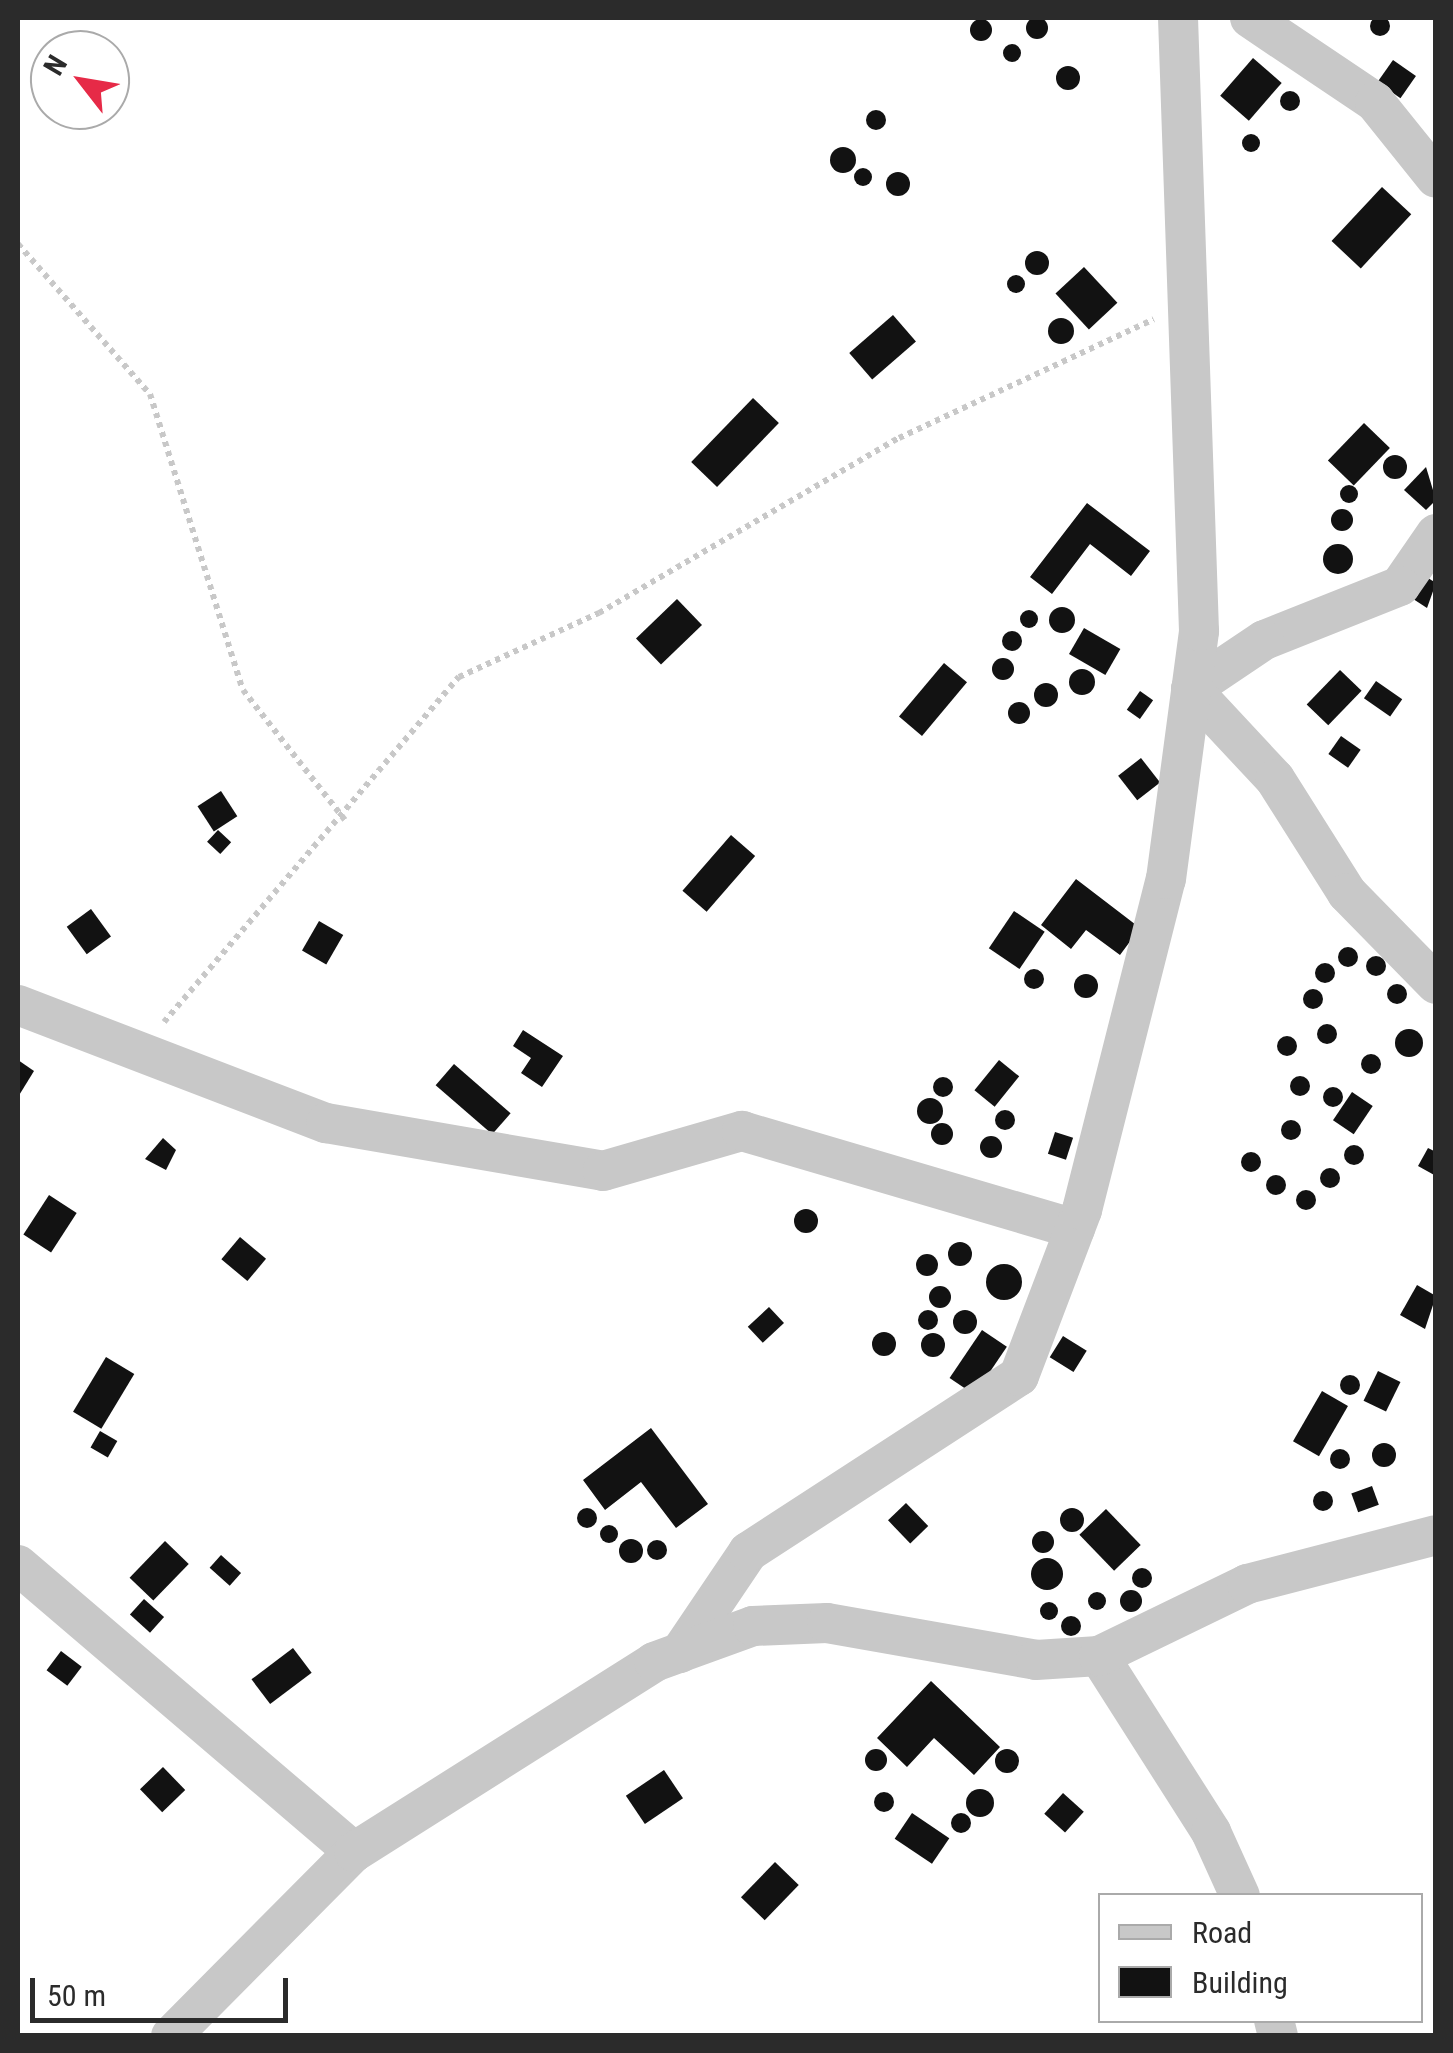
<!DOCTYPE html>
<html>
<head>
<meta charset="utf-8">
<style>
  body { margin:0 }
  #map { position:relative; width:1453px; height:2053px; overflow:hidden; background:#fff; font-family:"Roboto Condensed",sans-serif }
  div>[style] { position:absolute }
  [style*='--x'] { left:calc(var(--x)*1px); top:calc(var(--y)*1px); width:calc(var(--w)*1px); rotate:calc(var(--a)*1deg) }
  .building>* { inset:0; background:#121212; transform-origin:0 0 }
  .round { border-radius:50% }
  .path>* { height:6px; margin-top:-3px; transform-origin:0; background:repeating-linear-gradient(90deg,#c8c8c8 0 5px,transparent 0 10px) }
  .minor>* { height:40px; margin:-20px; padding:0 20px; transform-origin:20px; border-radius:20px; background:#c8c8c8 }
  span { translate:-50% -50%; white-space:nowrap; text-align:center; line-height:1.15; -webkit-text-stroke:10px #fff; paint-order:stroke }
  .frame { position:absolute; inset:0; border:20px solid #2b2b2b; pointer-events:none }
  .legend { position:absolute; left:1098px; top:1893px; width:325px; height:130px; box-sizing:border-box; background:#fff; border:2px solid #aaa; margin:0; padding:12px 18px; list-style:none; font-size:30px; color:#2b2b2b }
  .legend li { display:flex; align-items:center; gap:20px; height:50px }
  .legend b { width:50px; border:2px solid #aaa }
  .north { position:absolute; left:30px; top:30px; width:100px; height:100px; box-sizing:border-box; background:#fff; border:2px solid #aaa; border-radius:50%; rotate:301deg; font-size:28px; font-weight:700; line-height:40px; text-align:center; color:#2b2b2b }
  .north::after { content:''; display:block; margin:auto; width:35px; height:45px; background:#e62a47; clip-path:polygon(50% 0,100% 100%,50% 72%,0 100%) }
  .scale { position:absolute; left:30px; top:1978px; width:258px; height:45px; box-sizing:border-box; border:5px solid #2b2b2b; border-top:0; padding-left:12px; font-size:30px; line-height:35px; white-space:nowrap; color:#2b2b2b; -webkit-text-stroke:8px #fff; paint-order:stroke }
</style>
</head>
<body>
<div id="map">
  <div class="building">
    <div class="round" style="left:1370px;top:16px;width:20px;height:20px"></div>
    <div class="round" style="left:1026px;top:17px;width:22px;height:22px"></div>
    <div class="round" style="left:970px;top:19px;width:22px;height:22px"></div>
    <div class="round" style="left:1003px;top:44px;width:18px;height:18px"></div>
    <div style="left:1253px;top:58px;width:38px;height:50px;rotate:41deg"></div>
    <div style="left:1393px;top:60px;width:28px;height:27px;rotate:35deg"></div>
    <div class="round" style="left:1056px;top:66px;width:24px;height:24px"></div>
    <div class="round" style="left:1280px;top:91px;width:20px;height:20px"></div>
    <div class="round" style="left:866px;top:110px;width:20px;height:20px"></div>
    <div class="round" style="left:1242px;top:134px;width:18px;height:18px"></div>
    <div class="round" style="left:830px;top:147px;width:26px;height:26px"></div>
    <div class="round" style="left:854px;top:168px;width:18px;height:18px"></div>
    <div class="round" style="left:886px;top:172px;width:24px;height:24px"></div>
    <div style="left:1382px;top:187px;width:40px;height:74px;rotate:43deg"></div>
    <div class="round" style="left:1025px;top:251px;width:24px;height:24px"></div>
    <div style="left:1084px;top:267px;width:49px;height:39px;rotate:47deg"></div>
    <div class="round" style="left:1007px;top:275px;width:18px;height:18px"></div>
    <div style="left:893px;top:315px;width:35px;height:58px;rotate:49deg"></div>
    <div class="round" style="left:1048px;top:318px;width:26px;height:26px"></div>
    <div style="left:753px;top:398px;width:36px;height:89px;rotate:44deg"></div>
    <div style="left:1364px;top:423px;width:36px;height:52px;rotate:44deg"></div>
    <div class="round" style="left:1383px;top:455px;width:24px;height:24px"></div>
    <div style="clip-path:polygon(1426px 467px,1436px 500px,1426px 510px,1404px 490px)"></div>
    <div class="round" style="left:1340px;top:485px;width:18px;height:18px"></div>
    <div style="clip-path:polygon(1087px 503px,1150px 551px,1131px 576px,1090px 544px,1052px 594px,1030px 577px)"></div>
    <div class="round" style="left:1331px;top:509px;width:22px;height:22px"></div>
    <div class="round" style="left:1323px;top:544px;width:30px;height:30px"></div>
    <div style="clip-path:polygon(1420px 573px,1436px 583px,1427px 608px,1407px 595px)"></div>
    <div style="left:677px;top:599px;width:36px;height:57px;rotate:46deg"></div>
    <div class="round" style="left:1049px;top:607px;width:26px;height:26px"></div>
    <div class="round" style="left:1020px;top:610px;width:18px;height:18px"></div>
    <div style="left:1084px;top:628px;width:42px;height:30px;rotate:30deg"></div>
    <div class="round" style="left:1002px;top:631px;width:20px;height:20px"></div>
    <div class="round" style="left:992px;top:658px;width:22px;height:22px"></div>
    <div style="left:944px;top:663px;width:30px;height:70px;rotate:40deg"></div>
    <div class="round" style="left:1069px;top:669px;width:26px;height:26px"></div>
    <div style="left:1340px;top:670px;width:30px;height:48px;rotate:44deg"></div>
    <div style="left:1376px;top:681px;width:32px;height:21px;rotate:35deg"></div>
    <div class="round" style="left:1034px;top:683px;width:24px;height:24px"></div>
    <div style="left:1140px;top:691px;width:16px;height:23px;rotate:35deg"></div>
    <div class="round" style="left:1008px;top:702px;width:22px;height:22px"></div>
    <div style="left:1341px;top:736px;width:24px;height:22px;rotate:35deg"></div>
    <div style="left:1141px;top:758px;width:31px;height:29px;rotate:52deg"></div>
    <div style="left:221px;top:791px;width:30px;height:28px;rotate:57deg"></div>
    <div style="left:218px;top:830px;width:18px;height:16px;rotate:43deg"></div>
    <div style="left:731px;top:835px;width:32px;height:74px;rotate:41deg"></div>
    <div style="clip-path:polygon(1076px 879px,1140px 928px,1120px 955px,1086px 930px,1071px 949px,1041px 925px)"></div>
    <div style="left:91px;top:909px;width:34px;height:30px;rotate:54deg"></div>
    <div style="left:1014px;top:911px;width:37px;height:45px;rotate:34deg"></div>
    <div style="left:319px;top:921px;width:28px;height:34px;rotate:30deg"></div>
    <div class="round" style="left:1338px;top:947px;width:20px;height:20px"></div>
    <div class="round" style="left:1366px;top:956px;width:20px;height:20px"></div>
    <div class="round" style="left:1315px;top:963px;width:20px;height:20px"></div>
    <div class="round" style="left:1024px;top:969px;width:20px;height:20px"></div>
    <div class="round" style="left:1074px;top:974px;width:24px;height:24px"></div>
    <div class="round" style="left:1387px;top:984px;width:20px;height:20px"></div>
    <div class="round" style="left:1303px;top:989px;width:20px;height:20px"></div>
    <div class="round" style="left:1317px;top:1024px;width:20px;height:20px"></div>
    <div class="round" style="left:1395px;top:1029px;width:28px;height:28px"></div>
    <div style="clip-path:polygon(523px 1030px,563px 1056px,542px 1087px,521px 1073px,531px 1058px,513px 1046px)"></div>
    <div class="round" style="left:1277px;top:1036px;width:20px;height:20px"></div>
    <div class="round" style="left:1361px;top:1054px;width:20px;height:20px"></div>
    <div style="clip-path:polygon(18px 1060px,34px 1071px,18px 1097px)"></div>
    <div style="left:999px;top:1060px;width:26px;height:39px;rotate:39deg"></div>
    <div style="left:454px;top:1064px;width:75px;height:28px;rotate:41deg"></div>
    <div class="round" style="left:1290px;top:1076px;width:20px;height:20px"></div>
    <div class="round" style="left:933px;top:1077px;width:20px;height:20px"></div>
    <div class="round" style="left:1323px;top:1087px;width:20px;height:20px"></div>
    <div style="left:1352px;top:1092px;width:25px;height:34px;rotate:34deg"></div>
    <div class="round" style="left:917px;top:1098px;width:26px;height:26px"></div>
    <div class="round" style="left:995px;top:1110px;width:20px;height:20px"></div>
    <div class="round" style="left:1281px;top:1120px;width:20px;height:20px"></div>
    <div class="round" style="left:931px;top:1123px;width:22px;height:22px"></div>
    <div style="left:1055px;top:1132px;width:19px;height:23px;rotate:18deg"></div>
    <div class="round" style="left:980px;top:1136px;width:22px;height:22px"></div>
    <div style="clip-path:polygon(163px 1138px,176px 1150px,166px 1170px,145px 1159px)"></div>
    <div class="round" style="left:1344px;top:1145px;width:20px;height:20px"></div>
    <div style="clip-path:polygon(1428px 1148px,1436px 1152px,1436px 1176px,1418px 1166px)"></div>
    <div class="round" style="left:1241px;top:1152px;width:20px;height:20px"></div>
    <div class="round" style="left:1320px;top:1168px;width:20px;height:20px"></div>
    <div class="round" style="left:1266px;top:1175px;width:20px;height:20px"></div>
    <div class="round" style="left:1296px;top:1190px;width:20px;height:20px"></div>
    <div style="left:49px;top:1195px;width:33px;height:47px;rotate:33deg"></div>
    <div class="round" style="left:794px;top:1209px;width:24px;height:24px"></div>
    <div style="left:240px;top:1237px;width:34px;height:29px;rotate:40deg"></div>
    <div class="round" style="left:948px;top:1242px;width:24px;height:24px"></div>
    <div class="round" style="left:916px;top:1254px;width:22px;height:22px"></div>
    <div class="round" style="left:986px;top:1264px;width:36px;height:36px"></div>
    <div style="clip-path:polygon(1417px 1285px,1436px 1296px,1425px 1329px,1400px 1315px)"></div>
    <div class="round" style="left:929px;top:1286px;width:22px;height:22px"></div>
    <div style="left:769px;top:1307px;width:22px;height:29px;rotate:47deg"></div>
    <div class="round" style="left:953px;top:1310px;width:24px;height:24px"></div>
    <div class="round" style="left:918px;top:1310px;width:20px;height:20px"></div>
    <div style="left:982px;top:1330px;width:30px;height:58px;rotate:34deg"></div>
    <div class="round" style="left:872px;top:1332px;width:24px;height:24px"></div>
    <div class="round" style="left:921px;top:1333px;width:24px;height:24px"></div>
    <div style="left:1063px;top:1336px;width:28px;height:25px;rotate:32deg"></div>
    <div style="left:106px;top:1357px;width:33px;height:64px;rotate:31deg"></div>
    <div style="left:1378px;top:1371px;width:25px;height:33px;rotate:26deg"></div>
    <div class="round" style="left:1340px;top:1375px;width:20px;height:20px"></div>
    <div style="left:1322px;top:1391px;width:30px;height:58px;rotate:30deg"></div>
    <div style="clip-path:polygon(651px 1428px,708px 1504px,676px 1528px,641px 1482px,605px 1510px,583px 1480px)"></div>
    <div style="left:100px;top:1431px;width:20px;height:19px;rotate:30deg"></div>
    <div class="round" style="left:1372px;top:1443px;width:24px;height:24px"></div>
    <div class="round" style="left:1330px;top:1449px;width:20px;height:20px"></div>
    <div style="left:1372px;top:1486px;width:20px;height:22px;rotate:70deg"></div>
    <div class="round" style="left:1313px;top:1491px;width:20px;height:20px"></div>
    <div style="left:906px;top:1503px;width:32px;height:25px;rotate:46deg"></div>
    <div class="round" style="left:577px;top:1508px;width:20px;height:20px"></div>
    <div class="round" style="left:1060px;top:1508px;width:24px;height:24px"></div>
    <div style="left:1106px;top:1509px;width:50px;height:37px;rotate:46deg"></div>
    <div class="round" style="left:600px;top:1525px;width:18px;height:18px"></div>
    <div class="round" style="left:1032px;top:1531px;width:22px;height:22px"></div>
    <div class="round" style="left:619px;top:1539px;width:24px;height:24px"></div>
    <div class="round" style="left:647px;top:1540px;width:20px;height:20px"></div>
    <div style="left:165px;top:1541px;width:33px;height:51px;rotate:44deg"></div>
    <div style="left:221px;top:1555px;width:27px;height:17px;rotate:42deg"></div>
    <div class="round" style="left:1031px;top:1558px;width:32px;height:32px"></div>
    <div class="round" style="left:1132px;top:1568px;width:20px;height:20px"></div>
    <div class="round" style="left:1120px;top:1590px;width:22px;height:22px"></div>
    <div class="round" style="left:1088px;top:1592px;width:18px;height:18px"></div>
    <div style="left:144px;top:1599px;width:27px;height:21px;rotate:42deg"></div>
    <div class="round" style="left:1040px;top:1602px;width:18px;height:18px"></div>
    <div class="round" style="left:1061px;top:1616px;width:20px;height:20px"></div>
    <div style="left:293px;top:1648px;width:31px;height:52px;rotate:53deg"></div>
    <div style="left:61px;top:1651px;width:26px;height:24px;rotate:37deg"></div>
    <div style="clip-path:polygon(931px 1681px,1000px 1747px,974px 1775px,934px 1738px,907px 1767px,877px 1738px)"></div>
    <div class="round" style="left:865px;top:1749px;width:22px;height:22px"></div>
    <div class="round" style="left:995px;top:1749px;width:24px;height:24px"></div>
    <div style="left:163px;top:1767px;width:32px;height:32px;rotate:46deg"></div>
    <div style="left:664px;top:1770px;width:34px;height:46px;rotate:56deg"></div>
    <div class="round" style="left:966px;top:1789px;width:28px;height:28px"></div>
    <div class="round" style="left:874px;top:1792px;width:20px;height:20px"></div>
    <div style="left:1063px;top:1793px;width:28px;height:28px;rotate:42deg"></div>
    <div style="left:912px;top:1813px;width:45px;height:31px;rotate:34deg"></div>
    <div class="round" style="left:951px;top:1813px;width:20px;height:20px"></div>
    <div style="left:775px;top:1862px;width:33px;height:49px;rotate:44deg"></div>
  </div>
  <div class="path">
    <div style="--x:18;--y:244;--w:200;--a:48.7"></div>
    <div style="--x:150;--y:394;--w:310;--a:72.6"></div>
    <div style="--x:243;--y:690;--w:165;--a:51.9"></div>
    <div style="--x:164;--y:1022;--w:454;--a:-49.5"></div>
    <div style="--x:459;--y:677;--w:154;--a:-24.6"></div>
    <div style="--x:599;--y:613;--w:347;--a:-30.3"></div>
    <div style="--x:899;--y:438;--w:281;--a:-25"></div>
  </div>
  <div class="minor">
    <div style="--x:1250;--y:18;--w:151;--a:33.9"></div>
    <div style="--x:1375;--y:102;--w:97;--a:51.2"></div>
    <div style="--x:1436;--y:534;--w:63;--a:124.7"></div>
    <div style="--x:1400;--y:586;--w:146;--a:158.3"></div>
    <div style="--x:1264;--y:640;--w:88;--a:146.1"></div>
    <div style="--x:1191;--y:689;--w:123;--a:47"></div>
    <div style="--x:1275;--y:779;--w:135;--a:57.7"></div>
    <div style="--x:1347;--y:893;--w:127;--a:45.6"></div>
    <div style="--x:18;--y:1005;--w:330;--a:21"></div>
    <div style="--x:326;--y:1123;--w:281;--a:9.8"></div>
    <div style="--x:603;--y:1171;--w:145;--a:-16.1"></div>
    <div style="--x:742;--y:1131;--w:347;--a:16.4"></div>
    <div style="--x:18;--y:1565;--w:442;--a:40.5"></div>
    <div style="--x:680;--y:1653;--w:122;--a:-56"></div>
    <div style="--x:748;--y:1552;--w:323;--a:-33"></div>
    <div style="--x:1019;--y:1376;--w:178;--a:-69.2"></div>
    <div style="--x:1082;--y:1210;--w:341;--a:-75.8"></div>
    <div style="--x:1166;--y:879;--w:250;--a:-82.4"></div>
    <div style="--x:1199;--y:631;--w:613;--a:-91.96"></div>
    <div style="--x:1099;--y:1656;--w:209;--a:57.5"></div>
    <div style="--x:1211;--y:1832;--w:70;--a:65.6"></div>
    <div style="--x:1274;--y:2020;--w:16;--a:76"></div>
    <div style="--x:171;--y:2036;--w:260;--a:-45.2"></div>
    <div style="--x:354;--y:1852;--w:355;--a:-32.3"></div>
    <div style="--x:654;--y:1662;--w:105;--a:-20"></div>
    <div style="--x:753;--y:1626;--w:74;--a:-2.3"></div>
    <div style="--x:827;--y:1623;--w:212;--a:10"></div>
    <div style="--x:1036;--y:1660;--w:63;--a:-3.6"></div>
    <div style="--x:1099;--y:1656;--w:165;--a:-25.9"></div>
    <div style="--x:1247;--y:1584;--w:195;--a:-14.5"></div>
  </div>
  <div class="frame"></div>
  <ul class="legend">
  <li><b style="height:12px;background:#c8c8c8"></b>Road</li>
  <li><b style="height:28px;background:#121212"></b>Building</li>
  </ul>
  <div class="north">N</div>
  <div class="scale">50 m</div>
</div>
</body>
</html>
